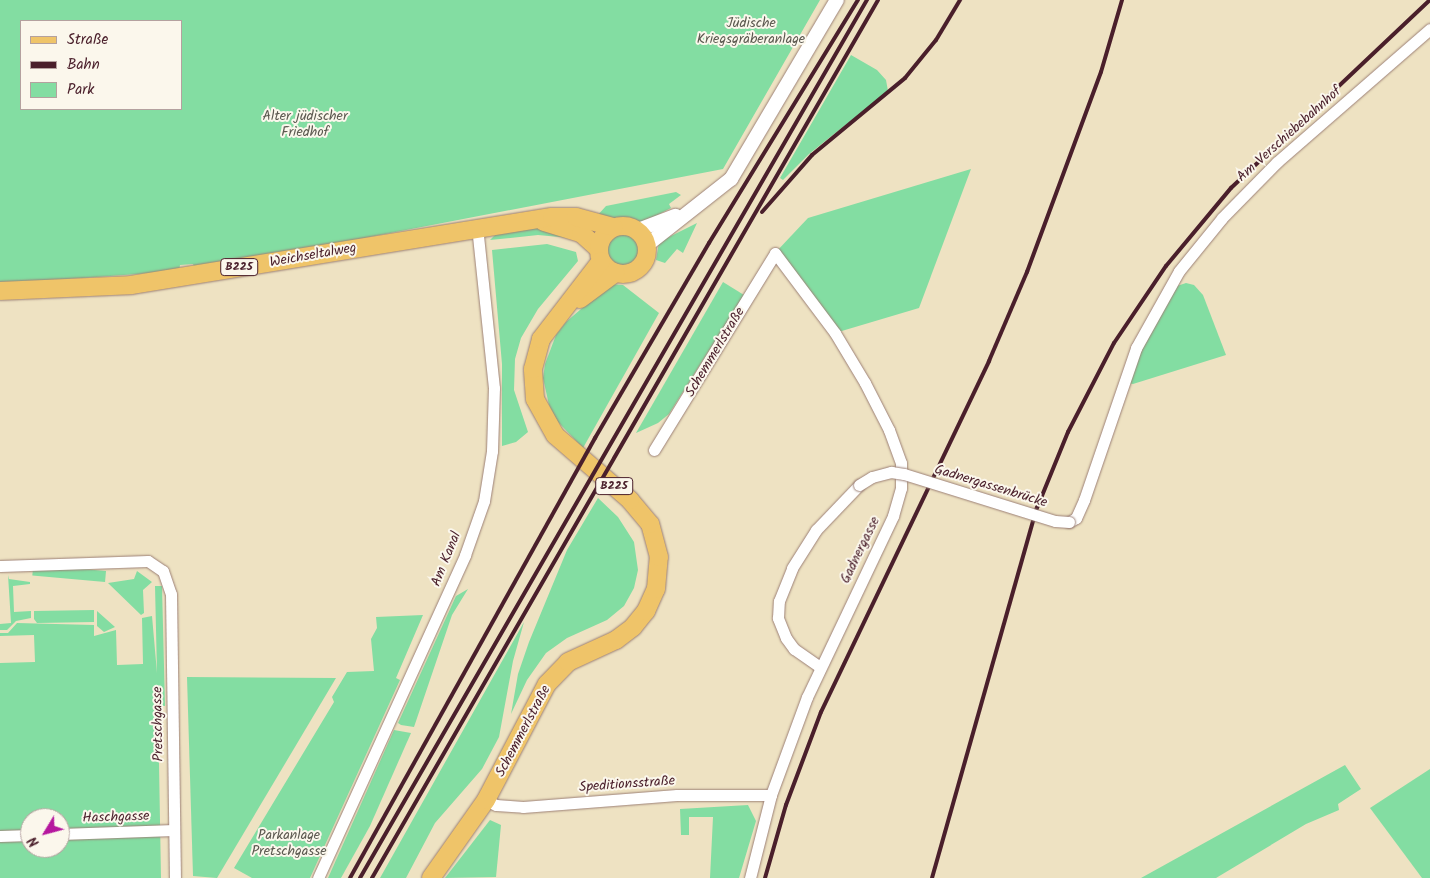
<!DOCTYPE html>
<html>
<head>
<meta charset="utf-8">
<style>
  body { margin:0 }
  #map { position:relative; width:1430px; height:878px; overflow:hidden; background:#eee2c2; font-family:Kalam,sans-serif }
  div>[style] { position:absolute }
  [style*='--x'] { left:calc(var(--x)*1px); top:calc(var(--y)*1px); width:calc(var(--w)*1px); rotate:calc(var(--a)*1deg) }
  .green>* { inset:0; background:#83dda2; transform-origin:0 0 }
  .round { border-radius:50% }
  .roads { filter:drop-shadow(0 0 1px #9c8076) drop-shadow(0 0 1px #9c8076) }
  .minor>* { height:11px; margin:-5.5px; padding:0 5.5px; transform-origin:5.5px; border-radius:5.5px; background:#fff }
  .tertiary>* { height:14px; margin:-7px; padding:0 7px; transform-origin:7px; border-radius:7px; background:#fff }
  .primary>* { height:18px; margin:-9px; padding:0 9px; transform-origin:9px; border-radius:9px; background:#efc469 }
  .primary>.ring { margin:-9px; padding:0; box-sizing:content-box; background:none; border:18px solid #efc469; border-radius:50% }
  .rail>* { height:4px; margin:-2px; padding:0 2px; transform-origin:2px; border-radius:2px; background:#4a1f2b }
  .bridges { filter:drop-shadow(0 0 1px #9c8076) drop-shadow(0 0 1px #9c8076) }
  .minor-bridge>* { height:11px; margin:-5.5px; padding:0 5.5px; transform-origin:5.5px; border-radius:5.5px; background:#fff }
  span { translate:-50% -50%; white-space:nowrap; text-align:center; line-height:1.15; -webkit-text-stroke:4px #fbf7ec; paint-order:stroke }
  .shield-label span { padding:1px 4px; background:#fbf7ec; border:1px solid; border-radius:4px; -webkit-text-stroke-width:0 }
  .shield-label { font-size:12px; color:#4a1f2b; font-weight:700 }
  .park-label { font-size:14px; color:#5b584f }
  .street-label { font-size:14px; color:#4a1f2b }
  .legend { position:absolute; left:20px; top:20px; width:162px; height:90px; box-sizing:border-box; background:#fbf7ec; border:1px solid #b4a19f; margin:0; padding:6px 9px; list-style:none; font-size:15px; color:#4a1f2b }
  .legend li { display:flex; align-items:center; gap:10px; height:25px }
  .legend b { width:25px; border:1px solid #b4a19f }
  .north { position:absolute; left:20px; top:808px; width:50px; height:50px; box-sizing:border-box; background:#fbf7ec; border:1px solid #b4a19f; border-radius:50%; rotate:233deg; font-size:14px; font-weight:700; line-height:20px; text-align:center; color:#4a1f2b }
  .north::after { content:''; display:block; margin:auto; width:18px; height:22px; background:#b5179e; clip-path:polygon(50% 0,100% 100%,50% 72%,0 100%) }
</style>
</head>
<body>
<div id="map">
  <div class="green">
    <div style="clip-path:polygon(evenodd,0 0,820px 0,723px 169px,245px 261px,195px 269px,193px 264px,180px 265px,179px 271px,0 284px,0 0,21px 21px,181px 21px,181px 109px,21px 109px,21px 21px)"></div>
    <div style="clip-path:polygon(851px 55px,877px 70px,886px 80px,888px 91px,809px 154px,783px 180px,780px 178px)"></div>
    <div style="clip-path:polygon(971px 169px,919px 308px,835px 333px,775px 253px,808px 218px)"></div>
    <div style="clip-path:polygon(676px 192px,681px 195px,669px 204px,671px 208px,642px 223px,596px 217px,606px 206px)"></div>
    <div style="clip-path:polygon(697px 223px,683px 253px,677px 249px,665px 263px,656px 260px,659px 242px)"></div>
    <div style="clip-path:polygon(534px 228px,545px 228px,570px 238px,538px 235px,490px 240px,498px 232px)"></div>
    <div class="round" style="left:605px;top:231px;width:38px;height:38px"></div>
    <div style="clip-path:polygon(547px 244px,576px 252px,578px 261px,538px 309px,521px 338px,515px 359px,514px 390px,528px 432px,516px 442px,502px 446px,502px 364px,492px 250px)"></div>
    <div style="clip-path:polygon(723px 282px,744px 295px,669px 414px,658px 423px,636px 433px)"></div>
    <div style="clip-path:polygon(1186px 283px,1194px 285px,1203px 295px,1226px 355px,1133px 384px,1126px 383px,1136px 357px,1177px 286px)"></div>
    <div style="clip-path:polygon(610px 284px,623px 285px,659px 313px,583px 448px,557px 421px,549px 405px,543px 378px,545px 364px,556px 335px,566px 322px)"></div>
    <div style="clip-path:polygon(598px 498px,618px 517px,634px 542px,638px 570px,634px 588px,624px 606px,607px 620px,567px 638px,546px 653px,527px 680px,511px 714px,518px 674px,529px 642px,567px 550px)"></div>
    <div style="left:106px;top:571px;width:11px;height:73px;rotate:95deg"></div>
    <div style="clip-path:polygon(137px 571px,152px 582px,143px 590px,144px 613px,141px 615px,108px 583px,134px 579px)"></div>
    <div style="clip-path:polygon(8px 575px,9px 579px,30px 582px,30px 584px,13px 586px,14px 612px,31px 611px,31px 618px,16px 621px,7px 630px,0 630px,0 624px,11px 623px)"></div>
    <div style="clip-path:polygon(evenodd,155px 586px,162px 586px,165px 706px,158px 706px,161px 878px,0 878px,0 663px,35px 662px,34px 635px,0 636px,0 633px,8px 633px,17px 623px,94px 625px,94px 636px,116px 630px,117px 665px,143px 664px,142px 618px,152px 616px,157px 673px,155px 586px,30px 818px,60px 818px,60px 848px,30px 848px,30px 818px)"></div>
    <div style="clip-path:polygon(468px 589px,452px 615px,414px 727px,401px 725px,398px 723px,456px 596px)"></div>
    <div style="clip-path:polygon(94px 610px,94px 622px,37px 623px,34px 619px,34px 611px)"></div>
    <div style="clip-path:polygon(97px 611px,115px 627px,104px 632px,97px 626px)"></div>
    <div style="clip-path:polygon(423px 615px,396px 678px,400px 680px,310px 878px,252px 878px,234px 868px,334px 702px,332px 697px,347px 672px,374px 671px,371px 639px,377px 628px,376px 617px)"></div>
    <div style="clip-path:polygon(524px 622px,513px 661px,499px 737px,482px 769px,435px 823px,406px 878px,380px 878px)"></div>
    <div style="clip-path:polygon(187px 677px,336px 678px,217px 878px,193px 876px)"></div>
    <div style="clip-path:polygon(394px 730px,411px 733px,370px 826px,341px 878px,328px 878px)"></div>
    <div style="clip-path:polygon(1345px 765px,1361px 789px,1338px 804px,1339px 810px,1306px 824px,1216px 878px,1141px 878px)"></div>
    <div style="clip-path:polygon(1430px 769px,1430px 878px,1422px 878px,1370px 808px)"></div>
    <div style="clip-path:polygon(748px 805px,756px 821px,739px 878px,710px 878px,713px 817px,689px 817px,689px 835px,681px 835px,680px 809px)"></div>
    <div style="clip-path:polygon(490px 820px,501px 825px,496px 877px,445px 878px)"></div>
  </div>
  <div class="roads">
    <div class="minor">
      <div style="--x:654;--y:450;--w:231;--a:-58.4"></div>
      <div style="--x:775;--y:253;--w:100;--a:53.1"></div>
      <div style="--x:835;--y:333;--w:58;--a:59"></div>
      <div style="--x:865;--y:383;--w:53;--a:62.9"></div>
      <div style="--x:889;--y:430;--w:35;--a:70"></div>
      <div style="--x:901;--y:463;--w:25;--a:90"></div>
      <div style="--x:901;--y:488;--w:29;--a:106"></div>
      <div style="--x:893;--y:516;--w:200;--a:115.4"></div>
      <div style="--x:807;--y:697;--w:104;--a:110.2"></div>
      <div style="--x:771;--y:795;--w:86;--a:104.2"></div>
      <div style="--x:1069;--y:522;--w:8;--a:-30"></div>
      <div style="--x:1076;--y:518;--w:20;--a:-66"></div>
      <div style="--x:1084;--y:500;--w:161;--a:-71.1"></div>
      <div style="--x:1136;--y:348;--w:88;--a:-60.8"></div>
      <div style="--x:1179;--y:271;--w:68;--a:-50.9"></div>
      <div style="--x:1222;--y:218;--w:78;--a:-45.5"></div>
      <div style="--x:1277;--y:162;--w:203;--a:-41"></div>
      <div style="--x:0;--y:566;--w:148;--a:-1.9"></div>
      <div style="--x:148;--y:561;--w:18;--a:34"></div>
      <div style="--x:163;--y:571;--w:24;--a:71"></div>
      <div style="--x:171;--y:594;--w:284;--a:89.2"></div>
      <div style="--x:820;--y:667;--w:32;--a:-145"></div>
      <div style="--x:794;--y:649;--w:14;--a:-126"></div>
      <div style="--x:786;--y:638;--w:22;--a:-112"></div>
      <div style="--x:778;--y:618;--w:17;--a:-87"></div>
      <div style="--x:779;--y:601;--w:35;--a:-68"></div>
      <div style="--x:792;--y:568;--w:45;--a:-57.7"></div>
      <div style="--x:816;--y:530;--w:62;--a:-46.3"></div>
      <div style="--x:486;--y:800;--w:11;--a:27"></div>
      <div style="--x:496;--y:805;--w:27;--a:4"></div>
      <div style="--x:523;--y:807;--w:154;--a:-4.5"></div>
      <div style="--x:677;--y:795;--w:94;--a:0"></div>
      <div style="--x:60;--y:834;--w:114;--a:-2"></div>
      <div style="--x:0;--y:836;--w:30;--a:-2"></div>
      <div style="--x:318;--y:878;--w:355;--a:-65.5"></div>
      <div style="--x:465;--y:555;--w:57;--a:-70.6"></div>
      <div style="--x:484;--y:501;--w:51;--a:-80.9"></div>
      <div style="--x:492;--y:451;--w:63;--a:-88.2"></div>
      <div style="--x:494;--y:388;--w:162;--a:-96"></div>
    </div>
    <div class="tertiary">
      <div style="--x:638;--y:230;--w:40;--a:-21"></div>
      <div style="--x:647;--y:245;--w:107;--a:-38.2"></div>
      <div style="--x:731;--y:179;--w:208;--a:-59.4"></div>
    </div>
    <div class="primary">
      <div style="--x:544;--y:222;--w:39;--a:17"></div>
      <div style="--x:581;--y:233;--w:24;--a:42"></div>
      <div class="ring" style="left:599px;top:226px;width:30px;height:30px"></div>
      <div style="--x:0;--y:291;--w:131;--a:-2.6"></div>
      <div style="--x:131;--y:285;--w:426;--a:-9.2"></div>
      <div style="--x:552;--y:217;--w:24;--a:0"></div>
      <div style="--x:576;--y:217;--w:39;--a:15"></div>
      <div style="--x:580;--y:299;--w:44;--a:-36.6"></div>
      <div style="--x:431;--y:878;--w:95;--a:-54.8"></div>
      <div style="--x:486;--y:800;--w:131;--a:-62.3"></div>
      <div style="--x:547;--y:684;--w:30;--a:-46"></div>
      <div style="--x:568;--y:662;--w:53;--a:-24.6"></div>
      <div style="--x:616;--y:640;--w:21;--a:-37"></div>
      <div style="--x:633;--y:627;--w:21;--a:-51"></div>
      <div style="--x:646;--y:611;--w:24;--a:-66"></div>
      <div style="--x:656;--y:589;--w:32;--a:-85"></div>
      <div style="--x:659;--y:557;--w:34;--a:-105"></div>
      <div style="--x:650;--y:524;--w:31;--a:-130"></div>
      <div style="--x:630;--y:500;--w:99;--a:-139.1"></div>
      <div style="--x:555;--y:435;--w:41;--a:-119.1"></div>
      <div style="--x:535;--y:399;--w:30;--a:-94"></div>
      <div style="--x:533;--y:369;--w:31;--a:-75"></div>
      <div style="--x:541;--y:339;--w:98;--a:-52.4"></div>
    </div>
  </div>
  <div class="rail">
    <div style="--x:762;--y:212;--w:76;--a:-48.7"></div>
    <div style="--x:812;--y:155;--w:121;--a:-39.6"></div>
    <div style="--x:905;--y:78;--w:49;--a:-50.8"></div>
    <div style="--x:936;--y:40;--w:47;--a:-59"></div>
    <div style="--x:350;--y:878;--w:504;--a:-60.89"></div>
    <div style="--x:595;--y:438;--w:226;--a:-59.7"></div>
    <div style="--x:709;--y:243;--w:285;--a:-58.5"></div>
    <div style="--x:360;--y:878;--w:1014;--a:-60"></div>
    <div style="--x:372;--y:878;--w:1013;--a:-60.04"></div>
    <div style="--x:765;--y:878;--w:76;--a:-74"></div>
    <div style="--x:786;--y:805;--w:99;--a:-69.4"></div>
    <div style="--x:821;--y:712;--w:389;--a:-64.4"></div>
    <div style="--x:989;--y:361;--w:97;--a:-66.9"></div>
    <div style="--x:1027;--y:272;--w:213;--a:-69.7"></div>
    <div style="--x:1101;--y:72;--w:75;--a:-73.7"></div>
    <div style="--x:932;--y:878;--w:385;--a:-74.2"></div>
    <div style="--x:1037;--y:508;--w:82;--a:-67.8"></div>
    <div style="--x:1068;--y:432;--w:100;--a:-62.7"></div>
    <div style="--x:1114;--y:343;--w:93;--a:-56"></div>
    <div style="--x:1166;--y:266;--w:102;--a:-50.2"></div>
    <div style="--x:1231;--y:188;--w:274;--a:-43.4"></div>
  </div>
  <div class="bridges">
    <div class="minor-bridge">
      <div style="--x:859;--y:485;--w:15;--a:-32"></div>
      <div style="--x:872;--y:477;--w:20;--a:-15"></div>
      <div style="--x:891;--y:472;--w:13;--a:9"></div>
      <div style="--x:904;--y:474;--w:158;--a:17.3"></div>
      <div style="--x:1055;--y:521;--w:14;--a:4"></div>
    </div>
  </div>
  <div class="shield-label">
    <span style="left:239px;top:267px">B225</span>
    <span style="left:614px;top:486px">B225</span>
  </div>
  <div class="park-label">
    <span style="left:751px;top:31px">Jüdische<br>Kriegsgräberanlage</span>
    <span style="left:305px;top:124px">Alter jüdischer<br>Friedhof</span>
    <span style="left:289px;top:843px">Parkanlage<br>Pretschgasse</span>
  </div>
  <div class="street-label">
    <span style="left:1289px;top:134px;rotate:-42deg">Am Verschiebebahnhof</span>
    <span style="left:313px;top:255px;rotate:-10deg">Weichseltalweg</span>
    <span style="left:715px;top:352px;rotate:-59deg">Schemmerlstraße</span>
    <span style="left:991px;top:486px;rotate:17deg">Gadnergassenbrücke</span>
    <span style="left:860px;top:550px;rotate:-64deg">Gadnergasse</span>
    <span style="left:446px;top:559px;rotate:-68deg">Am Kanal</span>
    <span style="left:158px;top:724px;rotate:-91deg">Pretschgasse</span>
    <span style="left:523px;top:731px;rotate:-62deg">Schemmerlstraße</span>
    <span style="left:627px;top:784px;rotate:-4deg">Speditionsstraße</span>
    <span style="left:116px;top:817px;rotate:-2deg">Haschgasse</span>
  </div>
  <ul class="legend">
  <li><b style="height:6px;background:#efc469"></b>Straße</li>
  <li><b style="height:6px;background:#4a1f2b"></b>Bahn</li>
  <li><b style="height:14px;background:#83dda2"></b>Park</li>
  </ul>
  <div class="north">N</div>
</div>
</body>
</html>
